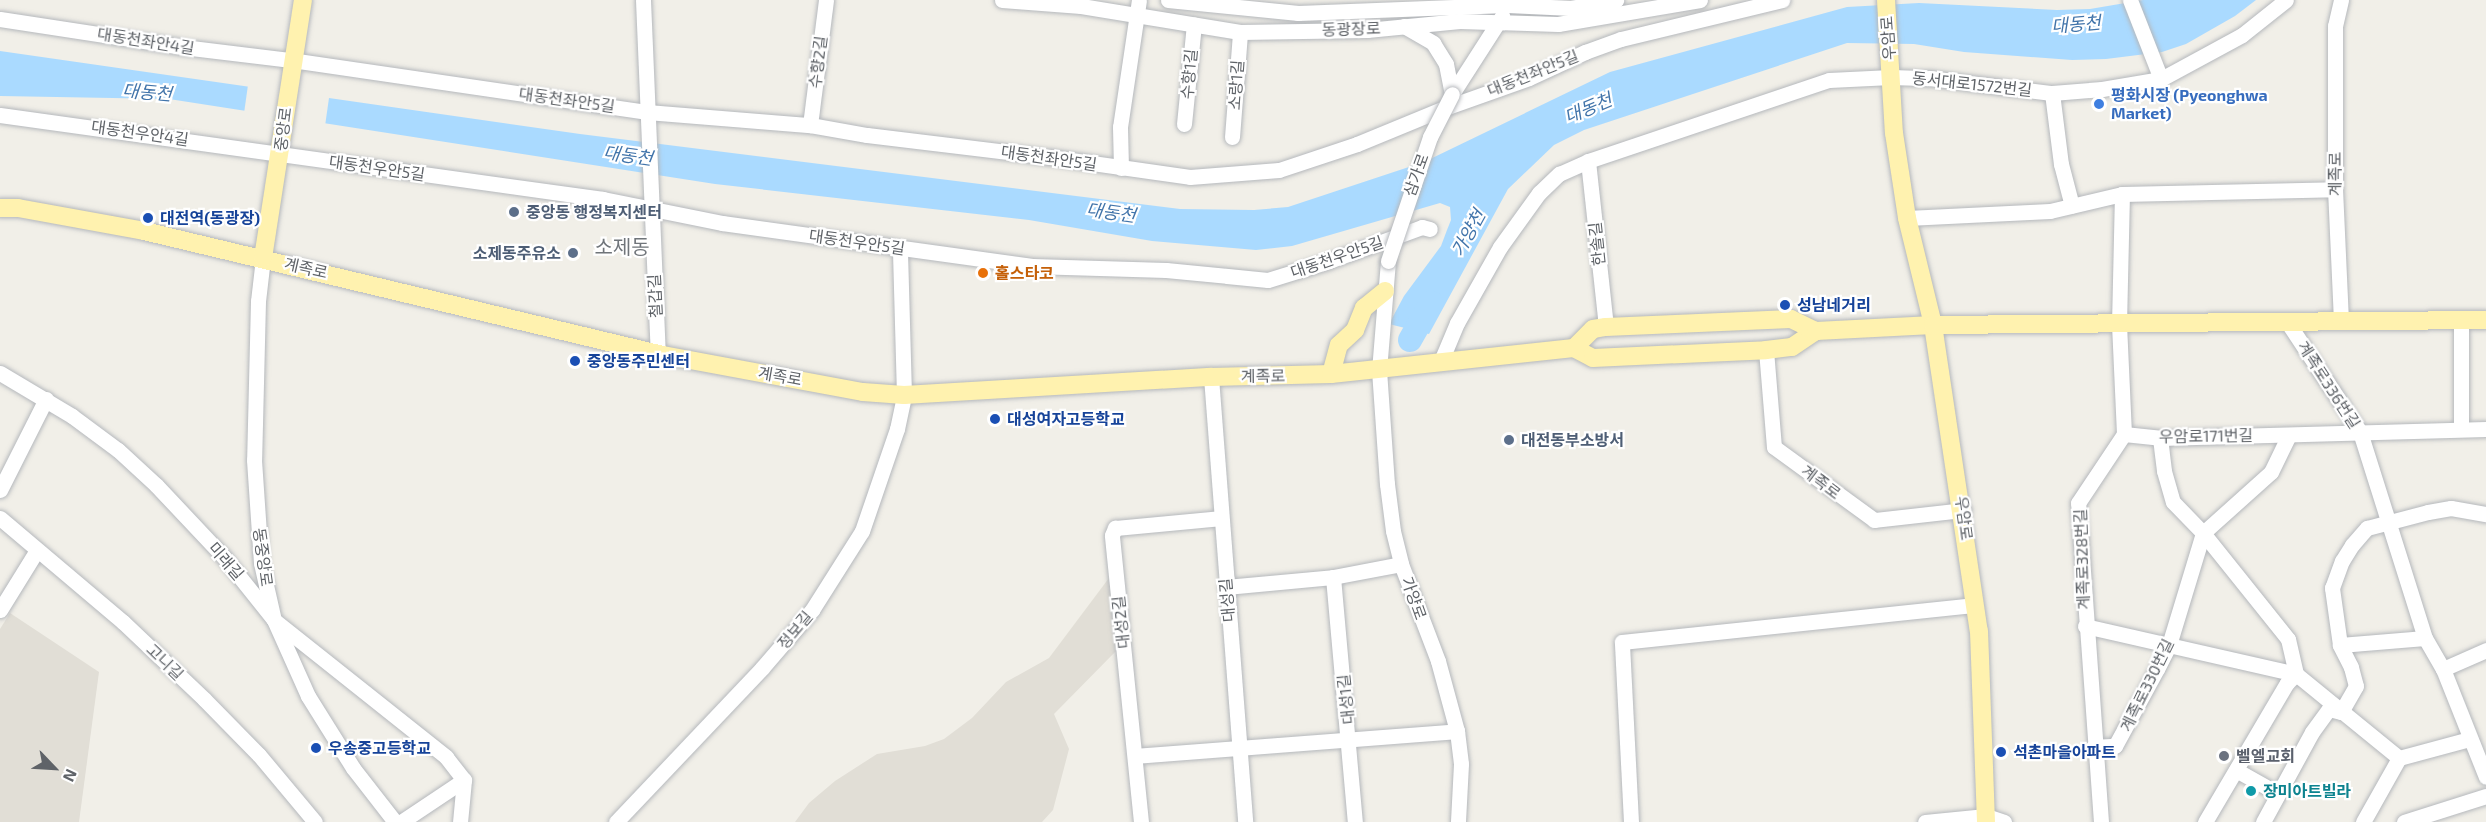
<!DOCTYPE html>
<html>
<head>
<meta charset="utf-8">
<style>
  body { margin:0 }
  #map { position:relative; width:2486px; height:822px; overflow:hidden; background:#f1efe8; font-family:"Exo 2","Noto Sans KR",sans-serif }
  div>[style] { position:absolute }
  [style*='--x'] { left:calc(var(--x)*1px); top:calc(var(--y)*1px); width:calc(var(--w)*1px); rotate:calc(var(--a)*1deg) }
  .education>* { inset:0; background:#e1ded6 }
  .water>* { inset:0; background:#aadaff }
  .pier>* { inset:0; background:#f1efe8; transform-origin:0 0 }
  .river>* { height:24px; margin:-12px; padding:0 12px; transform-origin:12px; border-radius:12px; background:#aadaff }
  .roads { filter:drop-shadow(0 0 2px #b5b8bc) drop-shadow(0 0 2px #b5b8bc) }
  .minor>* { height:15px; margin:-7.5px; padding:0 7.5px; transform-origin:7.5px; border-radius:7.5px; background:#fff }
  .major>* { height:18px; margin:-9px; padding:0 9px; transform-origin:9px; border-radius:9px; background:#fff2af }
  .bridges { filter:drop-shadow(0 0 2px #b5b8bc) drop-shadow(0 0 2px #b5b8bc) }
  .minor-bridge>* { height:15px; margin:-7.5px; padding:0 7.5px; transform-origin:7.5px; border-radius:7.5px; background:#fff }
  .dots>* { width:16px; height:16px; translate:-50% -50%; box-sizing:border-box; border:3px solid #fff; border-radius:50% }
  span { translate:-50% -50%; white-space:nowrap; text-align:center; line-height:1.15; -webkit-text-stroke:4.5px #fff; paint-order:stroke }
  .street-label { font-size:16px; color:#5f6368 }
  .shop-label { font-size:16px; color:#366cbe; font-weight:700 }
  .left { translate:0 -50%; text-align:left }
  .service-label { font-size:16px; color:#4e5e75; font-weight:700 }
  .right { translate:-100% -50%; text-align:right }
  .transit-label { font-size:16px; color:#164399; font-weight:700 }
  .food-label { font-size:16px; color:#c56008; font-weight:700 }
  .worship-label { font-size:16px; color:#5b616d; font-weight:700 }
  .culture-label { font-size:16px; color:#0d838f; font-weight:700 }
  .water-label { font-size:18px; color:#4174aa; font-style:italic }
  .quarter-label { font-size:20px; color:#70757a }
  .north { position:absolute; left:24px; top:738px; width:60px; height:60px; -webkit-text-stroke:4px #fff; paint-order:stroke; rotate:115deg; font-size:16px; font-weight:700; line-height:24px; text-align:center; color:#5f6368 }
  .north::after { content:''; display:block; margin:auto; width:21px; height:27px; background:#5f6368; clip-path:polygon(50% 0,100% 100%,50% 72%,0 100%) }
</style>
</head>
<body>
<div id="map">
  <div class="education">
    <div style="clip-path:polygon(1109px 578px,1118px 649px,1054px 714px,1069px 749px,1053px 810px,1042px 822px,795px 822px,809px 803px,835px 781px,877px 754px,925px 746px,944px 739px,972px 718px,1006px 682px,1049px 658px)"></div>
    <div style="clip-path:polygon(10px 613px,99px 672px,79px 822px,0 822px,0 629px)"></div>
  </div>
  <div class="water">
    <div style="clip-path:polygon(2143px 0,2256px 0,2235px 16px,2186px 44px,2162px 52px,2106px 59px,2072px 60px,1964px 52px,1914px 44px,1847px 43px,1584px 130px,1554px 145px,1508px 189px,1429px 334px,1389px 324px,1404px 296px,1441px 246px,1447px 230px,1451px 220px,1450px 207px,1440px 203px,1292px 246px,1256px 250px,1152px 241px,1029px 220px,715px 184px,169px 99px,0 96px,0 51px,580px 134px,1180px 209px,1254px 210px,1288px 207px,1424px 162px,1610px 72px,1847px 7px,1919px 3px,2057px 10px,2090px 9px)"></div>
  </div>
  <div class="pier">
    <div style="left:248px;top:85px;width:82px;height:30px;rotate:8deg"></div>
  </div>
  <div class="river">
    <div style="--x:1410;--y:340;--w:43;--a:-60.4"></div>
  </div>
  <div class="roads">
    <div class="minor">
      <div style="--x:643;--y:0;--w:354;--a:87.6"></div>
      <div style="--x:1002;--y:0;--w:79;--a:4.3"></div>
      <div style="--x:1081;--y:6;--w:161;--a:9.3"></div>
      <div style="--x:1240;--y:32;--w:127;--a:-0.9"></div>
      <div style="--x:1367;--y:30;--w:93;--a:-5.5"></div>
      <div style="--x:1460;--y:21;--w:98;--a:1.8"></div>
      <div style="--x:1558;--y:24;--w:144;--a:-9.6"></div>
      <div style="--x:1168;--y:0;--w:131;--a:5.7"></div>
      <div style="--x:1298;--y:13;--w:210;--a:-2.2"></div>
      <div style="--x:1508;--y:5;--w:63;--a:2.7"></div>
      <div style="--x:1571;--y:8;--w:46;--a:-10.1"></div>
      <div style="--x:2130;--y:0;--w:85;--a:68.6"></div>
      <div style="--x:0;--y:19;--w:185;--a:8.7"></div>
      <div style="--x:183;--y:47;--w:109;--a:6.9"></div>
      <div style="--x:291;--y:60;--w:360;--a:8.3"></div>
      <div style="--x:647;--y:112;--w:164;--a:4.6"></div>
      <div style="--x:810;--y:125;--w:58;--a:10"></div>
      <div style="--x:867;--y:135;--w:184;--a:6.9"></div>
      <div style="--x:1050;--y:157;--w:141;--a:8.1"></div>
      <div style="--x:1190;--y:177;--w:89;--a:-4.5"></div>
      <div style="--x:1279;--y:170;--w:82;--a:-18.4"></div>
      <div style="--x:1357;--y:144;--w:92;--a:-22.4"></div>
      <div style="--x:1442;--y:109;--w:92;--a:-19.6"></div>
      <div style="--x:1529;--y:78;--w:62;--a:-24.9"></div>
      <div style="--x:1585;--y:52;--w:38;--a:-20"></div>
      <div style="--x:1621;--y:39;--w:166;--a:-13.6"></div>
      <div style="--x:1404;--y:26;--w:34;--a:30"></div>
      <div style="--x:1433;--y:43;--w:25;--a:58"></div>
      <div style="--x:1446;--y:64;--w:31;--a:79"></div>
      <div style="--x:2052;--y:93;--w:72;--a:82.8"></div>
      <div style="--x:2061;--y:164;--w:43;--a:75.3"></div>
      <div style="--x:1452;--y:94;--w:93;--a:-57.3"></div>
      <div style="--x:0;--y:115;--w:609;--a:7.93"></div>
      <div style="--x:603;--y:199;--w:121;--a:11.4"></div>
      <div style="--x:722;--y:223;--w:313;--a:7.9"></div>
      <div style="--x:1032;--y:266;--w:134;--a:1.7"></div>
      <div style="--x:1166;--y:270;--w:102;--a:5.6"></div>
      <div style="--x:1268;--y:280;--w:64;--a:-17.3"></div>
      <div style="--x:1329;--y:261;--w:99;--a:-20.1"></div>
      <div style="--x:1422;--y:227;--w:8;--a:14"></div>
      <div style="--x:1184;--y:124;--w:100;--a:-84.3"></div>
      <div style="--x:810;--y:125;--w:126;--a:-82.7"></div>
      <div style="--x:1232;--y:137;--w:105;--a:-85.6"></div>
      <div style="--x:1588;--y:161;--w:167;--a:83.8"></div>
      <div style="--x:1121;--y:168;--w:41;--a:-91.4"></div>
      <div style="--x:1120;--y:127;--w:128;--a:-81.5"></div>
      <div style="--x:1907;--y:218;--w:143;--a:-2.8"></div>
      <div style="--x:2050;--y:211;--w:74;--a:-13.3"></div>
      <div style="--x:2122;--y:194;--w:213;--a:-1.3"></div>
      <div style="--x:263;--y:258;--w:43;--a:96.6"></div>
      <div style="--x:258;--y:301;--w:159;--a:91.4"></div>
      <div style="--x:254;--y:460;--w:103;--a:86.1"></div>
      <div style="--x:261;--y:563;--w:58;--a:77.2"></div>
      <div style="--x:274;--y:620;--w:83;--a:65.9"></div>
      <div style="--x:308;--y:696;--w:85;--a:58"></div>
      <div style="--x:353;--y:768;--w:68;--a:52.1"></div>
      <div style="--x:1388;--y:261;--w:109;--a:94.7"></div>
      <div style="--x:1379;--y:370;--w:114;--a:86"></div>
      <div style="--x:1387;--y:484;--w:47;--a:82.7"></div>
      <div style="--x:1393;--y:531;--w:34;--a:76"></div>
      <div style="--x:1401;--y:564;--w:104;--a:69.1"></div>
      <div style="--x:1438;--y:661;--w:73;--a:74.8"></div>
      <div style="--x:1457;--y:731;--w:33;--a:83"></div>
      <div style="--x:1461;--y:764;--w:58;--a:93"></div>
      <div style="--x:2286;--y:320;--w:134;--a:56.5"></div>
      <div style="--x:2360;--y:432;--w:216;--a:72.5"></div>
      <div style="--x:2425;--y:638;--w:36;--a:60"></div>
      <div style="--x:2443;--y:669;--w:116;--a:68.3"></div>
      <div style="--x:2461;--y:320;--w:109;--a:90"></div>
      <div style="--x:2341;--y:321;--w:132;--a:-92.6"></div>
      <div style="--x:2335;--y:189;--w:163;--a:-90"></div>
      <div style="--x:2335;--y:26;--w:27;--a:-77"></div>
      <div style="--x:1766;--y:350;--w:97;--a:85.3"></div>
      <div style="--x:1774;--y:447;--w:124;--a:36.1"></div>
      <div style="--x:1874;--y:520;--w:90;--a:-6.4"></div>
      <div style="--x:1441;--y:361;--w:41;--a:-67.2"></div>
      <div style="--x:1457;--y:323;--w:87;--a:-60.5"></div>
      <div style="--x:1500;--y:247;--w:67;--a:-54.2"></div>
      <div style="--x:1539;--y:193;--w:28;--a:-44"></div>
      <div style="--x:1559;--y:174;--w:32;--a:-24"></div>
      <div style="--x:1588;--y:161;--w:254;--a:-18.6"></div>
      <div style="--x:1829;--y:80;--w:62;--a:-2.8"></div>
      <div style="--x:1891;--y:77;--w:38;--a:2"></div>
      <div style="--x:1929;--y:78;--w:124;--a:7"></div>
      <div style="--x:2052;--y:93;--w:50;--a:-4.6"></div>
      <div style="--x:2102;--y:89;--w:60;--a:-9.6"></div>
      <div style="--x:2161;--y:79;--w:92;--a:-28.5"></div>
      <div style="--x:2242;--y:35;--w:56;--a:-38.5"></div>
      <div style="--x:0;--y:373;--w:84;--a:30.8"></div>
      <div style="--x:72;--y:416;--w:57;--a:36.5"></div>
      <div style="--x:118;--y:450;--w:52;--a:42.6"></div>
      <div style="--x:156;--y:485;--w:98;--a:46.7"></div>
      <div style="--x:223;--y:556;--w:82;--a:51.4"></div>
      <div style="--x:274;--y:620;--w:220;--a:38.5"></div>
      <div style="--x:446;--y:757;--w:29;--a:52"></div>
      <div style="--x:464;--y:780;--w:42;--a:95.4"></div>
      <div style="--x:1211;--y:377;--w:446;--a:85.6"></div>
      <div style="--x:2124;--y:434;--w:36;--a:6"></div>
      <div style="--x:2160;--y:438;--w:326;--a:-1.6"></div>
      <div style="--x:2160;--y:438;--w:33;--a:83"></div>
      <div style="--x:2164;--y:471;--w:32;--a:74"></div>
      <div style="--x:2173;--y:502;--w:43;--a:45.9"></div>
      <div style="--x:2203;--y:533;--w:136;--a:51.3"></div>
      <div style="--x:2288;--y:639;--w:36;--a:77"></div>
      <div style="--x:2296;--y:674;--w:133;--a:39.2"></div>
      <div style="--x:0;--y:490;--w:102;--a:-63.2"></div>
      <div style="--x:0;--y:518;--w:161;--a:40.2"></div>
      <div style="--x:123;--y:622;--w:112;--a:43.5"></div>
      <div style="--x:204;--y:699;--w:78;--a:45.5"></div>
      <div style="--x:259;--y:755;--w:87;--a:50.1"></div>
      <div style="--x:1333;--y:577;--w:246;--a:84.9"></div>
      <div style="--x:1226;--y:587;--w:107;--a:-5.3"></div>
      <div style="--x:1333;--y:577;--w:69;--a:-10.8"></div>
      <div style="--x:0;--y:610;--w:70;--a:-58.3"></div>
      <div style="--x:2085;--y:626;--w:216;--a:12.8"></div>
      <div style="--x:2340;--y:645;--w:85;--a:-4.7"></div>
      <div style="--x:2443;--y:669;--w:47;--a:-23.8"></div>
      <div style="--x:2093;--y:747;--w:22;--a:-3"></div>
      <div style="--x:2115;--y:746;--w:88;--a:-61.4"></div>
      <div style="--x:2157;--y:669;--w:27;--a:-63"></div>
      <div style="--x:2169;--y:645;--w:117;--a:-73.1"></div>
      <div style="--x:2203;--y:533;--w:91;--a:-41.9"></div>
      <div style="--x:2271;--y:472;--w:41;--a:-64.1"></div>
      <div style="--x:1135;--y:756;--w:323;--a:-4.4"></div>
      <div style="--x:2236;--y:770;--w:47;--a:29.3"></div>
      <div style="--x:401;--y:822;--w:76;--a:-33.7"></div>
      <div style="--x:616;--y:822;--w:212;--a:-46.5"></div>
      <div style="--x:762;--y:668;--w:77;--a:-49.2"></div>
      <div style="--x:812;--y:610;--w:93;--a:-57.7"></div>
      <div style="--x:862;--y:531;--w:108;--a:-71.1"></div>
      <div style="--x:897;--y:429;--w:35;--a:-78"></div>
      <div style="--x:904;--y:395;--w:146;--a:-91.6"></div>
      <div style="--x:1141;--y:822;--w:288;--a:-95.8"></div>
      <div style="--x:1112;--y:535;--w:8;--a:-67"></div>
      <div style="--x:1115;--y:528;--w:105;--a:-5.4"></div>
      <div style="--x:1631;--y:822;--w:180;--a:-92.9"></div>
      <div style="--x:1622;--y:642;--w:355;--a:-6"></div>
      <div style="--x:1925;--y:822;--w:61;--a:-5.6"></div>
      <div style="--x:1986;--y:816;--w:19;--a:18"></div>
      <div style="--x:2101;--y:822;--w:320;--a:-94.1"></div>
      <div style="--x:2078;--y:503;--w:83;--a:-56.3"></div>
      <div style="--x:2124;--y:434;--w:109;--a:-92.6"></div>
      <div style="--x:2119;--y:325;--w:131;--a:-88.7"></div>
      <div style="--x:2205;--y:822;--w:161;--a:-59.5"></div>
      <div style="--x:2287;--y:683;--w:13;--a:-45"></div>
      <div style="--x:2263;--y:822;--w:102;--a:-61.4"></div>
      <div style="--x:2312;--y:732;--w:29;--a:-54"></div>
      <div style="--x:2329;--y:709;--w:12;--a:14"></div>
      <div style="--x:2341;--y:712;--w:30;--a:-60"></div>
      <div style="--x:2356;--y:686;--w:20;--a:-105"></div>
      <div style="--x:2351;--y:667;--w:25;--a:-117"></div>
      <div style="--x:2340;--y:645;--w:58;--a:-98"></div>
      <div style="--x:2332;--y:588;--w:29;--a:-70"></div>
      <div style="--x:2342;--y:561;--w:19;--a:-58"></div>
      <div style="--x:2352;--y:545;--w:23;--a:-49"></div>
      <div style="--x:2367;--y:528;--w:63;--a:-14.7"></div>
      <div style="--x:2428;--y:512;--w:23;--a:-10"></div>
      <div style="--x:2451;--y:508;--w:36;--a:10"></div>
      <div style="--x:2363;--y:822;--w:73;--a:-60.6"></div>
      <div style="--x:2399;--y:758;--w:73;--a:-15"></div>
      <div style="--x:2404;--y:822;--w:86;--a:-17.6"></div>
    </div>
    <div class="major">
      <div style="--x:1886;--y:0;--w:133;--a:86.6"></div>
      <div style="--x:1894;--y:133;--w:86;--a:81.3"></div>
      <div style="--x:1907;--y:218;--w:110;--a:76.3"></div>
      <div style="--x:1933;--y:325;--w:309;--a:81.5"></div>
      <div style="--x:1979;--y:631;--w:191;--a:87.9"></div>
      <div style="--x:0;--y:208;--w:18;--a:0"></div>
      <div style="--x:18;--y:208;--w:128;--a:10.3"></div>
      <div style="--x:144;--y:231;--w:534;--a:13.44"></div>
      <div style="--x:663;--y:355;--w:203;--a:10.5"></div>
      <div style="--x:863;--y:392;--w:41;--a:4.2"></div>
      <div style="--x:904;--y:395;--w:308;--a:-3.4"></div>
      <div style="--x:1211;--y:377;--w:120;--a:-1.4"></div>
      <div style="--x:1331;--y:374;--w:244;--a:-6.1"></div>
      <div style="--x:1574;--y:348;--w:21;--a:28"></div>
      <div style="--x:1593;--y:358;--w:173;--a:-2.6"></div>
      <div style="--x:1766;--y:350;--w:26;--a:-7"></div>
      <div style="--x:1792;--y:347;--w:29;--a:-34"></div>
      <div style="--x:263;--y:258;--w:261;--a:-81.2"></div>
      <div style="--x:1574;--y:348;--w:27;--a:-45"></div>
      <div style="--x:1593;--y:329;--w:13;--a:-9"></div>
      <div style="--x:1606;--y:327;--w:185;--a:-2.5"></div>
      <div style="--x:1791;--y:319;--w:28;--a:26"></div>
      <div style="--x:1816;--y:331;--w:117;--a:-2.9"></div>
      <div style="--x:1933;--y:325;--w:553;--a:-0.52"></div>
      <div style="--x:1331;--y:374;--w:30;--a:-75"></div>
      <div style="--x:1339;--y:345;--w:22;--a:-43"></div>
      <div style="--x:1355;--y:330;--w:24;--a:-68"></div>
      <div style="--x:1364;--y:308;--w:27;--a:-39"></div>
    </div>
  </div>
  <div class="bridges">
    <div class="minor-bridge">
      <div style="--x:1388;--y:261;--w:131;--a:-71.3"></div>
      <div style="--x:1430;--y:137;--w:48;--a:-62.9"></div>
    </div>
  </div>
  <div class="dots">
    <div style="left:2099px;top:104px;background:#3f7fe0"></div>
    <div style="left:514px;top:212px;background:#5c6f8a"></div>
    <div style="left:148px;top:218px;background:#1a4fb4"></div>
    <div style="left:573px;top:253px;background:#5c6f8a"></div>
    <div style="left:983px;top:273px;background:#e8710a"></div>
    <div style="left:1785px;top:305px;background:#1a4fb4"></div>
    <div style="left:575px;top:361px;background:#1a4fb4"></div>
    <div style="left:995px;top:419px;background:#1a4fb4"></div>
    <div style="left:1509px;top:440px;background:#5c6f8a"></div>
    <div style="left:316px;top:748px;background:#1a4fb4"></div>
    <div style="left:2001px;top:752px;background:#1a4fb4"></div>
    <div style="left:2224px;top:756px;background:#6b7280"></div>
    <div style="left:2251px;top:791px;background:#0f9aa8"></div>
  </div>
  <div class="street-label">
    <span style="left:1351px;top:29px;rotate:-2deg">동광장로</span>
    <span style="left:1888px;top:38px;rotate:-94deg">우암로</span>
    <span style="left:146px;top:41px;rotate:9deg">대동천좌안4길</span>
    <span style="left:818px;top:62px;rotate:-83deg">수향2길</span>
    <span style="left:1533px;top:73px;rotate:-22deg">대동천좌안5길</span>
    <span style="left:1189px;top:74px;rotate:-85deg">수향1길</span>
    <span style="left:1972px;top:84px;rotate:6deg">동서대로1572번길</span>
    <span style="left:1236px;top:85px;rotate:-86deg">소랑1길</span>
    <span style="left:567px;top:100px;rotate:8deg">대동천좌안5길</span>
    <span style="left:283px;top:129px;rotate:-83deg">중앙로</span>
    <span style="left:140px;top:133px;rotate:8deg">대동천우안4길</span>
    <span style="left:1049px;top:158px;rotate:8deg">대동천좌안5길</span>
    <span style="left:377px;top:168px;rotate:8deg">대동천우안5길</span>
    <span style="left:2335px;top:174px;rotate:-90deg">계족로</span>
    <span style="left:1416px;top:175px;rotate:-70deg">삼가로</span>
    <span style="left:857px;top:242px;rotate:8deg">대동천우안5길</span>
    <span style="left:1597px;top:244px;rotate:-96deg">한솔길</span>
    <span style="left:1337px;top:257px;rotate:-19deg">대동천우안5길</span>
    <span style="left:306px;top:268px;rotate:13deg">계족로</span>
    <span style="left:655px;top:296px;rotate:-93deg">철갑길</span>
    <span style="left:780px;top:376px;rotate:10deg">계족로</span>
    <span style="left:1263px;top:376px;rotate:-1deg">계족로</span>
    <span style="left:2329px;top:385px;rotate:57deg">계족로336번길</span>
    <span style="left:2206px;top:436px;rotate:-1deg">우암로171번길</span>
    <span style="left:1821px;top:482px;rotate:37deg">계족로</span>
    <span style="left:1964px;top:518px;rotate:82deg">우암로</span>
    <span style="left:263px;top:557px;rotate:82deg">동중앙로</span>
    <span style="left:2082px;top:559px;rotate:-92deg">계족로328번길</span>
    <span style="left:226px;top:561px;rotate:49deg">미래길</span>
    <span style="left:1414px;top:598px;rotate:70deg">가양로</span>
    <span style="left:1227px;top:600px;rotate:-95deg">대성길</span>
    <span style="left:1121px;top:622px;rotate:-96deg">대성2길</span>
    <span style="left:795px;top:630px;rotate:-50deg">정보길</span>
    <span style="left:165px;top:662px;rotate:44deg">고니길</span>
    <span style="left:2147px;top:685px;rotate:-64deg">계족로330번길</span>
    <span style="left:1346px;top:699px;rotate:-96deg">대성1길</span>
  </div>
  <div class="shop-label">
    <span class="left" style="left:2111px;top:104px">평화시장 (Pyeonghwa<br>Market)</span>
  </div>
  <div class="service-label">
    <span class="left" style="left:526px;top:212px">중앙동 행정복지센터</span>
    <span class="right" style="left:561px;top:253px">소제동주유소</span>
    <span class="left" style="left:1521px;top:440px">대전동부소방서</span>
  </div>
  <div class="transit-label">
    <span class="left" style="left:160px;top:218px">대전역(동광장)</span>
    <span class="left" style="left:1797px;top:305px">성남네거리</span>
    <span class="left" style="left:587px;top:361px">중앙동주민센터</span>
    <span class="left" style="left:1007px;top:419px">대성여자고등학교</span>
    <span class="left" style="left:328px;top:748px">우송중고등학교</span>
    <span class="left" style="left:2013px;top:752px">석촌마을아파트</span>
  </div>
  <div class="food-label">
    <span class="left" style="left:995px;top:273px">홀스타코</span>
  </div>
  <div class="worship-label">
    <span class="left" style="left:2236px;top:756px">벨엘교회</span>
  </div>
  <div class="culture-label">
    <span class="left" style="left:2263px;top:791px">장미아트빌라</span>
  </div>
  <div class="water-label">
    <span style="left:2076px;top:24px;rotate:-5deg">대동천</span>
    <span style="left:147px;top:92px;rotate:5deg">대동천</span>
    <span style="left:1588px;top:108px;rotate:-23deg">대동천</span>
    <span style="left:628px;top:155px;rotate:8deg">대동천</span>
    <span style="left:1111px;top:212px;rotate:8deg">대동천</span>
    <span style="left:1468px;top:233px;rotate:-61deg">가양천</span>
  </div>
  <div class="quarter-label">
    <span style="left:622px;top:246px">소제동</span>
  </div>
  <div class="north">N</div>
</div>
</body>
</html>
